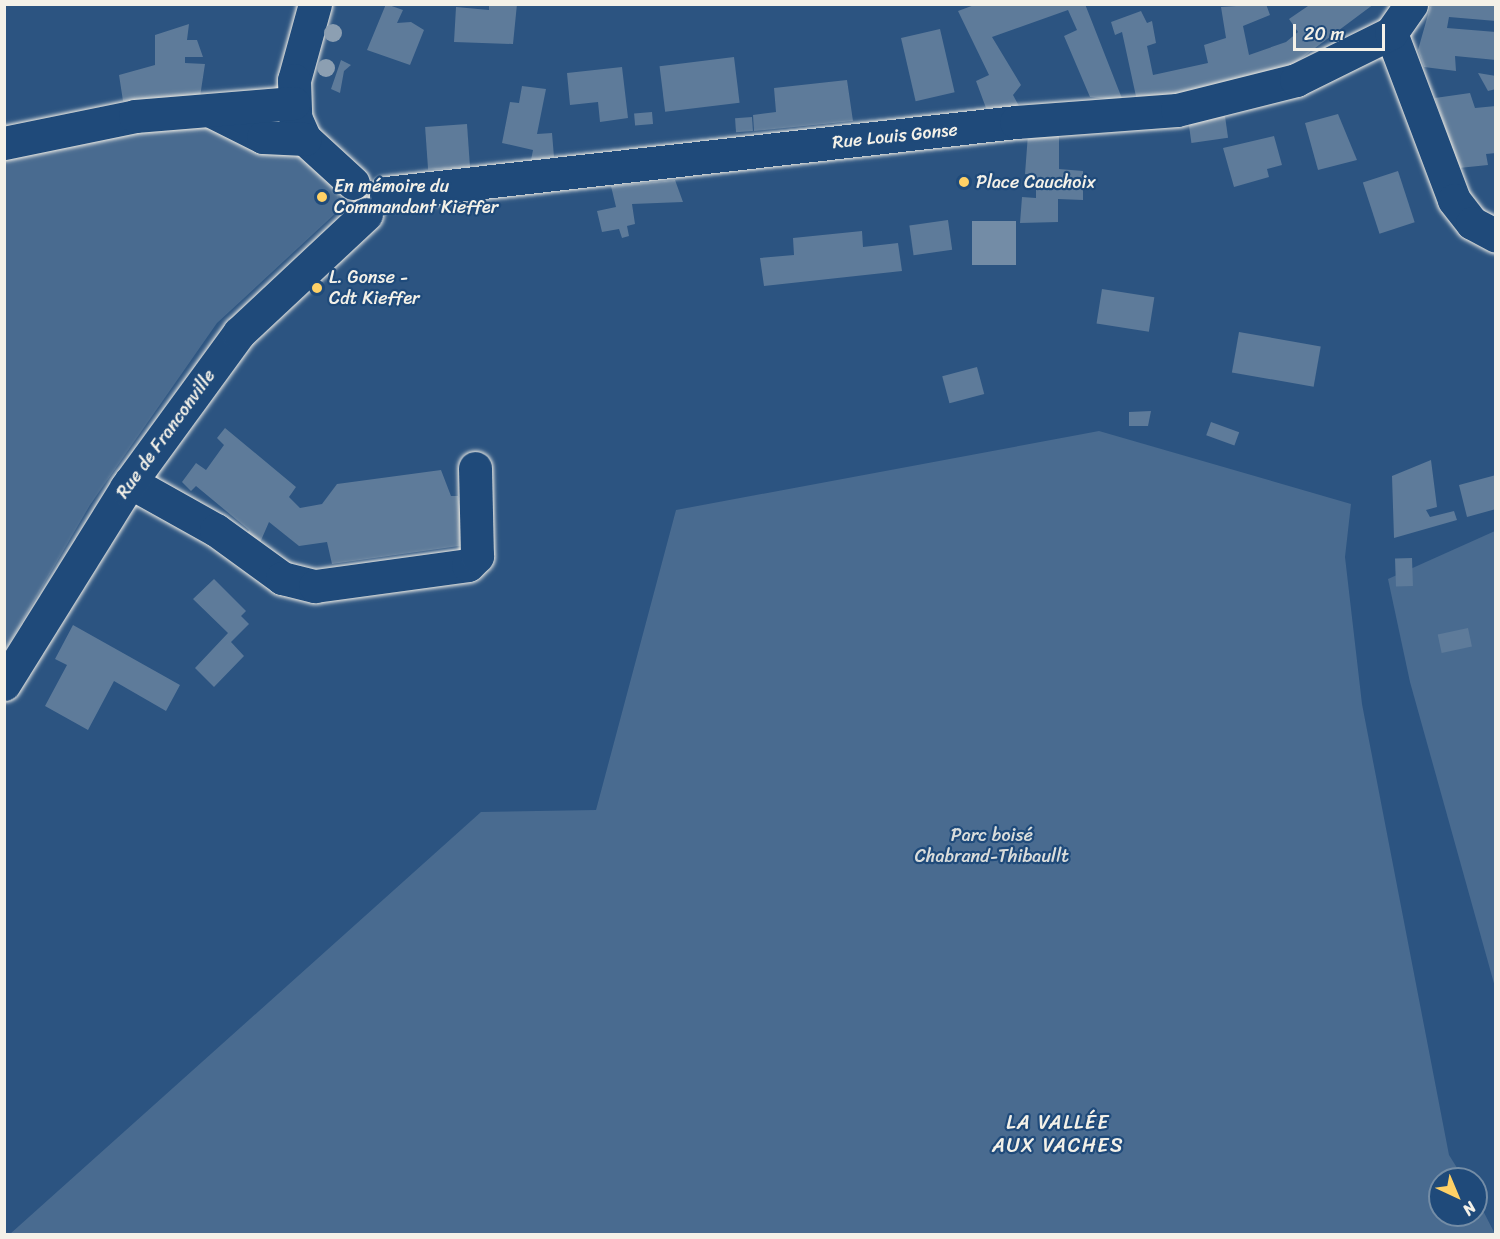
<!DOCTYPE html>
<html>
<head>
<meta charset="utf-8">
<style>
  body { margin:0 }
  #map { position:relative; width:1500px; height:1239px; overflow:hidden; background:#2c5481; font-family:Sriracha,sans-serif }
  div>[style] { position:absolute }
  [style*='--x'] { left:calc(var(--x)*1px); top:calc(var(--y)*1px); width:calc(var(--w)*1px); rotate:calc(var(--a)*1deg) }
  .green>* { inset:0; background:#496b90 }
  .water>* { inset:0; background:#738ca6; transform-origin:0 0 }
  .building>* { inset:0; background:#5e7b9a; transform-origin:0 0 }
  .roads { filter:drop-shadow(0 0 2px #f4f1e8) drop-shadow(0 0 2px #f4f1e8) }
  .minor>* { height:33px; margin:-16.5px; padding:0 16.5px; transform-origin:16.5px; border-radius:16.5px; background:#1f4a7a }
  .trees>* { width:18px; height:18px; margin:-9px; border-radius:50%; background:#8c9fb2 }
  .dots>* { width:16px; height:16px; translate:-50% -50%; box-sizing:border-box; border:3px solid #1f4a7a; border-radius:50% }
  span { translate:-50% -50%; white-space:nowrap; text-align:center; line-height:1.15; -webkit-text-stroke:4.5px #1f4a7a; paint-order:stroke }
  .street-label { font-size:18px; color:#f4f1e8 }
  .poi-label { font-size:18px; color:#f4f1e8 }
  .left { translate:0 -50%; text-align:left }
  .park-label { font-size:18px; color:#dadddb }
  .neighbourhood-label { font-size:20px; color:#f4f1e8; letter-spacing:1.5px }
  .frame { position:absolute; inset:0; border:6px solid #f4f1e8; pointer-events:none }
  .north { position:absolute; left:1428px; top:1167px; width:60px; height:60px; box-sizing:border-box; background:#1f4a7a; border:2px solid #748da6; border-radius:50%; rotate:136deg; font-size:16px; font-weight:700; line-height:24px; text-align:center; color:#f4f1e8 }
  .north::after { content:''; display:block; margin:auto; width:21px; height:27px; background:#ffd166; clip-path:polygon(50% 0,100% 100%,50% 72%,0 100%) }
  .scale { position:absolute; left:1293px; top:24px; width:92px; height:27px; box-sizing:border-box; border:3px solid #f4f1e8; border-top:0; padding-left:8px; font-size:18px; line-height:21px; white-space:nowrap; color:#f4f1e8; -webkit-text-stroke:4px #1f4a7a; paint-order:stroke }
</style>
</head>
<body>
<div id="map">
  <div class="green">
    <div style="clip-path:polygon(186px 119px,268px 153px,309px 157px,339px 186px,338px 211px,217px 323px,90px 505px,5px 651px,5px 154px)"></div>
    <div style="clip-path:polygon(1099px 431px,1351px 504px,1345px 557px,1362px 704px,1449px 1155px,1464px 1179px,1440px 1179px,1440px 1215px,1476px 1215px,1476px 1197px,1495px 1234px,10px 1234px,481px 812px,596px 810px,676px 510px)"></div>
    <div style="clip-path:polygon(1495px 531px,1495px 987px,1410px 682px,1388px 579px)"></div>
  </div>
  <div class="water">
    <div style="left:1016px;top:221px;width:44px;height:44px;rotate:90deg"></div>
  </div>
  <div class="building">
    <div style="clip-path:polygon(386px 4px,403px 10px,397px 23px,411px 22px,424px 30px,410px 65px,367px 50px)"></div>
    <div style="clip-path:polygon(489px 4px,517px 4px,513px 44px,454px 42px,456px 7px,489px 10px)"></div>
    <div style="clip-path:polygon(977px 4px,1085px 4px,1123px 101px,1090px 97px,1064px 36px,1077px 30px,1068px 10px,992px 37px,1021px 85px,1013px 95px,1019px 106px,986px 108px,976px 81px,989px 75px,958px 11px)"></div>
    <div style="clip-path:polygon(1266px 4px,1270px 15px,1243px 26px,1249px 55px,1286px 42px,1298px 32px,1289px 19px,1308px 6px,1374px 4px,1291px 66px,1197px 98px,1137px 101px,1122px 32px,1115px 35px,1111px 22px,1141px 11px,1147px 23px,1152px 21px,1156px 43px,1147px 46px,1153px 75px,1208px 63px,1204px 45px,1226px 38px,1221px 7px)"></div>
    <div style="clip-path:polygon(1431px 4px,1496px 4px,1496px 21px,1449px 17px,1447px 28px,1496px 32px,1496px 60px,1455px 56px,1456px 71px,1424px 67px,1418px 50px)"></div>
    <div style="clip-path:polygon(189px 24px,187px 40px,197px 40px,203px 57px,185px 57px,185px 63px,205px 64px,200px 97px,123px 101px,119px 75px,155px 65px,155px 35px)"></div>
    <div style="left:940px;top:29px;width:65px;height:40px;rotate:77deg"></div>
    <div style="left:734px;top:57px;width:46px;height:75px;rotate:83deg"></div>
    <div style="clip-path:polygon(341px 60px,351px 65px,344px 71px,340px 93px,331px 89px)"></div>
    <div style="clip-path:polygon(622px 67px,628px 118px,600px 122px,598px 102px,570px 105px,567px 73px)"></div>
    <div style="clip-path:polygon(1478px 73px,1496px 76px,1496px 89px,1488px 91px)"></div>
    <div style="clip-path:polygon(847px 80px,853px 121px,754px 131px,753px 115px,776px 112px,774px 88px)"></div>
    <div style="clip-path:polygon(522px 86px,546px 89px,537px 134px,552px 133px,554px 157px,531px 160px,533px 150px,502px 143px,510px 102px,519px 103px)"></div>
    <div style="clip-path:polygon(1470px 93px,1475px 108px,1496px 106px,1496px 153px,1486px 154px,1488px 165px,1459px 168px,1435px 98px)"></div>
    <div style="left:652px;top:112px;width:12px;height:18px;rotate:85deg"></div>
    <div style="clip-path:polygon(1338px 114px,1357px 160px,1318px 170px,1305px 123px)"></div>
    <div style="left:1225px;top:116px;width:22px;height:37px;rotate:82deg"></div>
    <div style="left:752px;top:117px;width:14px;height:17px;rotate:86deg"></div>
    <div style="left:467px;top:124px;width:43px;height:42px;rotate:86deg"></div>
    <div style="clip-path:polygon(1059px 133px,1059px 169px,1083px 171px,1083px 200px,1058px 199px,1058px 222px,1020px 223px,1022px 197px,1036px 198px,1036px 175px,1025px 174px,1028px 134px)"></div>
    <div style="clip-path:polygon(1274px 136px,1282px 165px,1267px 169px,1269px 177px,1234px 187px,1223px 148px)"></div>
    <div style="left:1398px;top:171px;width:54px;height:37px;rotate:72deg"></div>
    <div style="clip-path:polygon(675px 180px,683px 202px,632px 204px,635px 224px,627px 226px,629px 236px,622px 238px,619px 229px,602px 232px,597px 211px,616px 207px,611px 186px)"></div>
    <div style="left:948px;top:220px;width:30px;height:39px;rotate:82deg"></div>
    <div style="clip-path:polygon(862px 231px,863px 247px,898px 243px,902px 271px,764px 286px,760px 258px,794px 255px,793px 238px)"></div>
    <div style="left:1102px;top:289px;width:53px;height:35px;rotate:9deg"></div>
    <div style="left:1239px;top:332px;width:83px;height:41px;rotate:10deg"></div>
    <div style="left:977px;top:367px;width:28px;height:36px;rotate:75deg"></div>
    <div style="clip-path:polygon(1151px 411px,1148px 426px,1129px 426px,1129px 412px)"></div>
    <div style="left:1211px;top:422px;width:30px;height:14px;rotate:20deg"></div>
    <div style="clip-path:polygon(225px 428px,296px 487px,289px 497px,300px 508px,322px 504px,337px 484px,441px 470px,451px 496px,458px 496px,466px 545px,332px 564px,327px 542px,299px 546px,269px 522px,259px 545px,246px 535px,249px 530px,196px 486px,191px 491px,182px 482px,196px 463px,206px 470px,224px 445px,217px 438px)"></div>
    <div style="clip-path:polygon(1431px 460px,1437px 507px,1426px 510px,1430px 517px,1454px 511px,1457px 520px,1394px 538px,1392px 476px)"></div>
    <div style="clip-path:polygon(1496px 475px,1496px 509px,1467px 517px,1459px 485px)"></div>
    <div style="left:1412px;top:558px;width:28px;height:17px;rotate:88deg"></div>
    <div style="clip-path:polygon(214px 579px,246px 611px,241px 616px,249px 624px,231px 642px,244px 656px,214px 687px,195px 668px,228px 633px,193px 599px)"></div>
    <div style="clip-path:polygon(73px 625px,180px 685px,166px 711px,114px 681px,88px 730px,45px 706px,67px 665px,55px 659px)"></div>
    <div style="left:1468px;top:628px;width:19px;height:31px;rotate:78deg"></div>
  </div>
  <div class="roads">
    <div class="minor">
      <div style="--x:315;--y:4;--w:79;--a:105.4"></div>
      <div style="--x:294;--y:80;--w:37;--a:88"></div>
      <div style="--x:295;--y:117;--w:24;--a:66"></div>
      <div style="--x:305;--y:139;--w:65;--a:42.5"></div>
      <div style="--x:1391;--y:33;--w:178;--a:69.3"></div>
      <div style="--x:1454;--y:200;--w:29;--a:52"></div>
      <div style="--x:1472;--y:223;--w:27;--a:28"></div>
      <div style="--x:211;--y:111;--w:58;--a:26.6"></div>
      <div style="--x:263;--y:137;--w:42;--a:2.7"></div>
      <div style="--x:4;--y:143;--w:134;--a:-11.6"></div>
      <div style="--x:135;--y:116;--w:159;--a:-4.7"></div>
      <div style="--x:386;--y:193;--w:634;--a:-6.43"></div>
      <div style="--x:1016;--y:122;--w:161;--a:-4.3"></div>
      <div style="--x:1177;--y:110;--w:123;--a:-14.1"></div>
      <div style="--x:1296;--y:80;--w:106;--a:-26.3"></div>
      <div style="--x:1391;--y:33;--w:35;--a:-55"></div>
      <div style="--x:130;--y:482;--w:98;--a:29.2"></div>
      <div style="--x:216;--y:530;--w:82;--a:36"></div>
      <div style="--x:282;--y:578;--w:34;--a:14"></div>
      <div style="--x:315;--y:586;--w:154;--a:-7.8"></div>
      <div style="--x:468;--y:565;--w:13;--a:-45"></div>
      <div style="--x:477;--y:556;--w:88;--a:-91.3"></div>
      <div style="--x:4;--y:684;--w:231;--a:-58.1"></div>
      <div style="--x:126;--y:488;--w:192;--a:-53.9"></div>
      <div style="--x:239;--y:333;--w:174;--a:-43.1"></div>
    </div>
  </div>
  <div class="trees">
    <div style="left:333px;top:33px"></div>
    <div style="left:326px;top:68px"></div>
  </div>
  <div class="dots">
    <div style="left:964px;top:182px;background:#ffd166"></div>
    <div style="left:322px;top:197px;background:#ffd166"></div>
    <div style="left:317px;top:288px;background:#ffd166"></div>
  </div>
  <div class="street-label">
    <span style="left:895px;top:136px;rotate:-6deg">Rue Louis Gonse</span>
    <span style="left:166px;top:434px;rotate:-54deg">Rue de Franconville</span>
  </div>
  <div class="poi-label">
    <span class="left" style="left:976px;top:182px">Place Cauchoix</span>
    <span class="left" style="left:334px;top:197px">En mémoire du<br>Commandant Kieffer</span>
    <span class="left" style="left:329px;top:288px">L. Gonse -<br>Cdt Kieffer</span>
  </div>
  <div class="park-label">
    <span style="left:992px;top:846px">Parc boisé<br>Chabrand-Thibaullt</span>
  </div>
  <div class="neighbourhood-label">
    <span style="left:1058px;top:1134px">LA VALLÉE<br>AUX VACHES</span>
  </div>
  <div class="frame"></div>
  <div class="north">N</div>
  <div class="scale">20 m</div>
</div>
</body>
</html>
